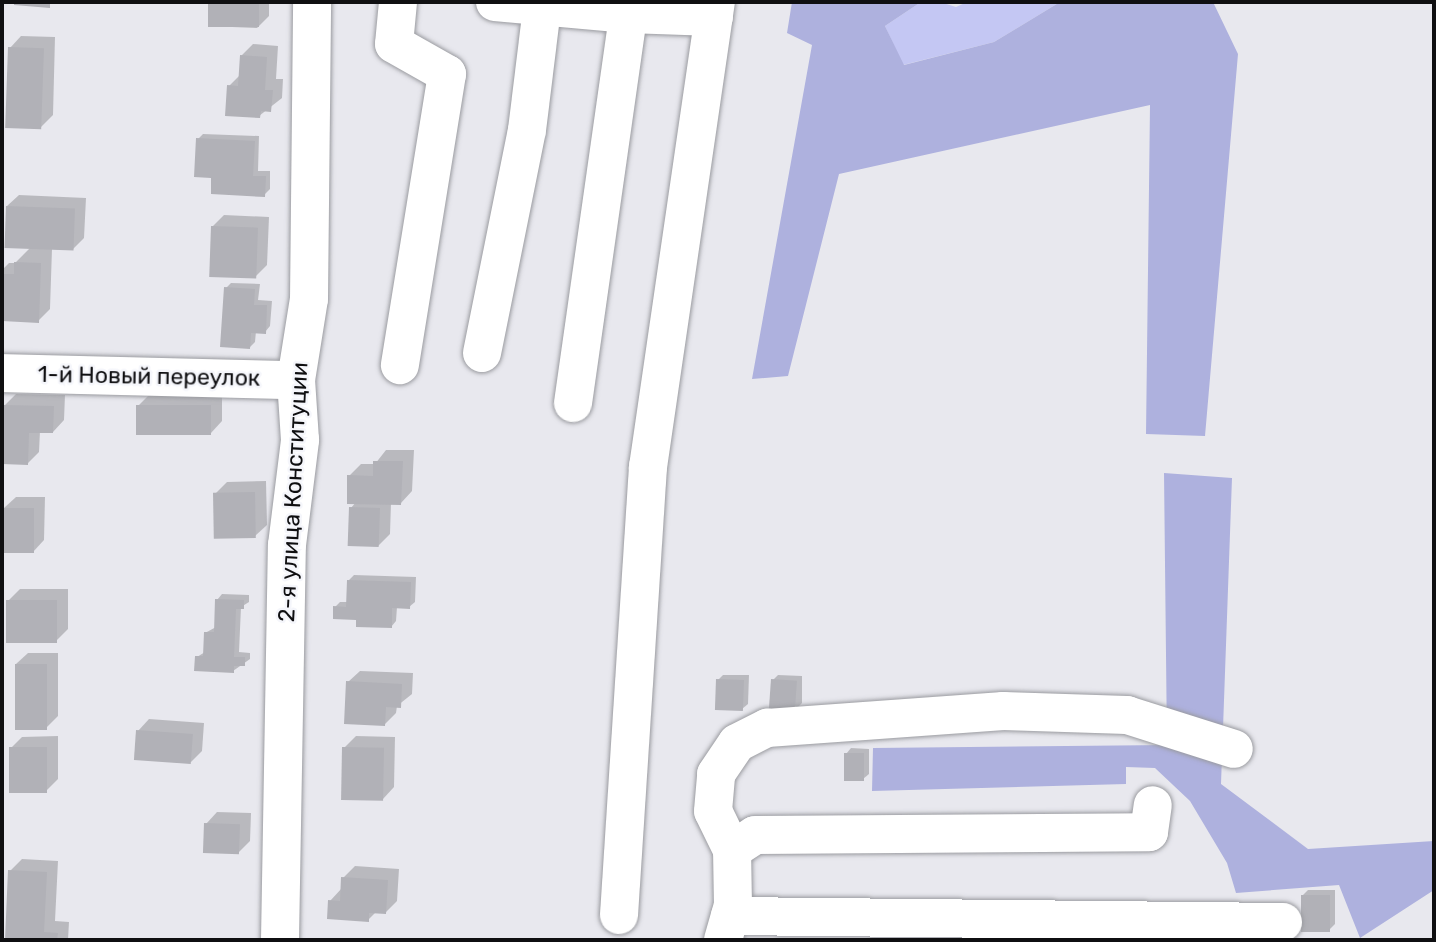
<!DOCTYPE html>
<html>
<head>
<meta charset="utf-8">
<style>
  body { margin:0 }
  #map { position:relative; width:1436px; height:942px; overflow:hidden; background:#e8e8ee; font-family:Rubik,sans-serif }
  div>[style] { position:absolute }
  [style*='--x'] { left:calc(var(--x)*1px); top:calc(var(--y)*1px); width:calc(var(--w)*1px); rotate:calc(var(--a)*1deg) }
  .green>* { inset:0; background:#c4c7f3 }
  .forest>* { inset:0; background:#aeb1de }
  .shadow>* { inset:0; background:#0003 }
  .building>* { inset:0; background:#b1b1b7; transform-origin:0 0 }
  .roads { filter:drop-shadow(0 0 2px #9a9ba0) drop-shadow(0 0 2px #9a9ba0) }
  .minor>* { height:38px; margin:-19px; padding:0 19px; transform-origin:19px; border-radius:19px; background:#fff }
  span { translate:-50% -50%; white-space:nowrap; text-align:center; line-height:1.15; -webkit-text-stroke:5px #f5f6fb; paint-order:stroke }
  .street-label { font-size:23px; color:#0f0f11 }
  .frame { position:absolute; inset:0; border:4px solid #0f0f11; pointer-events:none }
</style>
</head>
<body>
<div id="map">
  <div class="green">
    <div style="clip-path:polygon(921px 2px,940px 2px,956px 7px,967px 2px,1060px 2px,994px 42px,903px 65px,885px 26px)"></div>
  </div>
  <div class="forest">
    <div style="clip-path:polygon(792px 2px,921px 2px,885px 26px,904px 65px,994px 42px,1060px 2px,1213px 2px,1238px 54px,1205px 436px,1146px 434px,1150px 105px,839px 174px,788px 376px,752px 379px,812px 45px,787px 33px)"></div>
    <div style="clip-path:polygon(1164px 473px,1232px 478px,1221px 784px,1308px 849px,1434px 841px,1434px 890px,1360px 938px,1339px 885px,1236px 893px,1227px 863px,1190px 801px,1155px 768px,1126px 767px,1126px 784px,872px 791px,873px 748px,1167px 745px)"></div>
  </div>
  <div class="shadow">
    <div style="clip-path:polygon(209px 2px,269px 2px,269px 16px,257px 28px,208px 26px)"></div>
    <div style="clip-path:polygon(21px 36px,55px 37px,53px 115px,41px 127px,10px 48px)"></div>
    <div style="clip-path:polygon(253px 44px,278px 46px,276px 79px,283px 79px,282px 98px,259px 116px,229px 86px,240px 75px,241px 56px)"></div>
    <div style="clip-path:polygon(203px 134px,259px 136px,258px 171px,270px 171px,270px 189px,264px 195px,213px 176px,198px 139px)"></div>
    <div style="clip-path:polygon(19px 195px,86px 198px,84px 238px,72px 250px,52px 249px,50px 309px,38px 321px,2px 295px,2px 270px,9px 263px,15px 263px,30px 248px,7px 206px)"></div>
    <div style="clip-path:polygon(224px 215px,269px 217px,267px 265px,255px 277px,212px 227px)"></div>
    <div style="clip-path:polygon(231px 283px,260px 284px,258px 300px,272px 301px,270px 326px,265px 332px,256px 331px,255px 342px,250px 347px,226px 288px)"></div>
    <div style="clip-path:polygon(16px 394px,65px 395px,64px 420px,53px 432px,40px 431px,39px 452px,28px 463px,4px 406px)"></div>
    <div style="clip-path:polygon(150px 394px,222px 394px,222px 421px,211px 433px,138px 406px)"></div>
    <div style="clip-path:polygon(386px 450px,414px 450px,412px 491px,401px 503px,391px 503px,390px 534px,378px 546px,351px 508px,356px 502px,349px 476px,361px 464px,375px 464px)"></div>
    <div style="clip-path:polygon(266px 481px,267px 525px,255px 536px,215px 494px,227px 482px)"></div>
    <div style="clip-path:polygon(16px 497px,45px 497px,44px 540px,33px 552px,2px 551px,4px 508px)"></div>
    <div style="clip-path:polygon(354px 575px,416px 577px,415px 602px,409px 607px,397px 607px,396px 621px,391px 627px,358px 618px,335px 607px,340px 602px,348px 602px,349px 580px)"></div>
    <div style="clip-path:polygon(20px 589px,68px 589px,68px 629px,56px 641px,8px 601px)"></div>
    <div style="clip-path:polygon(222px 594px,249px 595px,249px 602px,241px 607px,239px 652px,250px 653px,250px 659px,233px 671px,197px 657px,205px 652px,205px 633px,216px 627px,217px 600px)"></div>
    <div style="clip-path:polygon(28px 653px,58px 653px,58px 716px,46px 728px,16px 664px)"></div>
    <div style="clip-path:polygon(360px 671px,413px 673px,412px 694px,397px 706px,396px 713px,385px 724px,348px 682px)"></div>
    <div style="clip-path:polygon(723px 675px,749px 675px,748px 704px,742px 709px,718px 680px)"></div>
    <div style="clip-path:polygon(778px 675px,802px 676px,802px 703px,797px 708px,773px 680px)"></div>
    <div style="clip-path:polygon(149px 719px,204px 723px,202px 751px,191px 762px,138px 731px)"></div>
    <div style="clip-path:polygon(58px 736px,58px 779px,46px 791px,11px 748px,22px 737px)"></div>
    <div style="clip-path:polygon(356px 736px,395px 737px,394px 787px,383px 799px,344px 748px)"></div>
    <div style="clip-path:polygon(851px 748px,869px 749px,869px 774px,863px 779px,846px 754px)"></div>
    <div style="clip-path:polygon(217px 812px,251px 813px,250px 841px,239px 852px,206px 824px)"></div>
    <div style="clip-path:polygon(22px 859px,58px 861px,55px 921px,69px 922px,68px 940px,6px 940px,10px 871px)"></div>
    <div style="clip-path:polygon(355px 866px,399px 869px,397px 901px,385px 913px,376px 912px,368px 920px,330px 901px,342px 888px,343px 878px)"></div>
    <div style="clip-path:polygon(1308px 890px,1335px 890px,1335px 924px,1329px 930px,1302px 896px)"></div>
  </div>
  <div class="building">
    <div style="clip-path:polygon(14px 2px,50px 2px,50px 8px,14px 5px)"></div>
    <div style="left:208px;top:2px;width:51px;height:25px"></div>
    <div style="left:8px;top:47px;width:36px;height:81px;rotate:2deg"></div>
    <div style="clip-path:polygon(240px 55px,267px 57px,265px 90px,273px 90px,271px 112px,261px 111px,260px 118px,225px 116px,227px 85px,238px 86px)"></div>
    <div style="clip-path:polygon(196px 138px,255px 141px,253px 176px,266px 176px,265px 197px,211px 194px,211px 178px,194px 177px)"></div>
    <div style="left:6px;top:206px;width:69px;height:42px;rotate:2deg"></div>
    <div style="left:211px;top:226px;width:47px;height:51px;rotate:2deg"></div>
    <div style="clip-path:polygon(14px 262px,41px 263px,39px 323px,2px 321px,2px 274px,14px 274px)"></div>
    <div style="clip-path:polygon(224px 287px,255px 289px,254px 305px,267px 305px,266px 334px,251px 333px,250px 349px,220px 347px)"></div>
    <div style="clip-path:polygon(3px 405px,54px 406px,53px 433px,29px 433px,28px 465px,2px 464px)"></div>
    <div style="left:136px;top:405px;width:75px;height:30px"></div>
    <div style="clip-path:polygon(373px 461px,403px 461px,401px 505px,347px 504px,347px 475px,373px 476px)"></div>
    <div style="left:255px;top:492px;width:46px;height:42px;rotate:89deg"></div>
    <div style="left:349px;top:507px;width:31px;height:39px;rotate:2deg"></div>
    <div style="left:2px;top:508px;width:32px;height:45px"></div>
    <div style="clip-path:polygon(347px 580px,411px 582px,410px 609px,392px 608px,392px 628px,356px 627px,356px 620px,333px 619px,333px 606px,346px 607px)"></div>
    <div style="clip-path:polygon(215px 599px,244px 600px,244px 609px,236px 609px,234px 657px,245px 657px,245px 666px,234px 666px,234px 673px,194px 671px,195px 656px,203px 656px,204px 632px,214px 632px)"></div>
    <div style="left:6px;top:600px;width:51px;height:43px"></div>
    <div style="left:15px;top:664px;width:32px;height:66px"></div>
    <div style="left:716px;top:679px;width:28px;height:31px;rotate:2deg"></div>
    <div style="left:771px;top:679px;width:26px;height:31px;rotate:4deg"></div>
    <div style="clip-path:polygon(346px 681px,402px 684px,401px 708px,386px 707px,385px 726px,344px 724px)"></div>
    <div style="left:136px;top:730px;width:57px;height:30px;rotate:4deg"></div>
    <div style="left:9px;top:747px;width:38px;height:46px"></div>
    <div style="left:342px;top:747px;width:42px;height:53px;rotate:1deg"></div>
    <div style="left:844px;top:753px;width:20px;height:28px"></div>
    <div style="left:204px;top:823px;width:36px;height:30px;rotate:2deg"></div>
    <div style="clip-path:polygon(8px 870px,47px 872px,44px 932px,58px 933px,57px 940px,5px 940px)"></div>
    <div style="clip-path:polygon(341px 877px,388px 880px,386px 914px,369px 913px,369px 922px,327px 919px,328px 900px,340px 901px)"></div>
    <div style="left:1301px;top:895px;width:29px;height:37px"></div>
  </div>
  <div class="roads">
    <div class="minor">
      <div style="--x:398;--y:2;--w:42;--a:95.4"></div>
      <div style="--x:394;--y:44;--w:61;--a:29.5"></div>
      <div style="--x:447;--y:74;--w:295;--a:99.2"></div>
      <div style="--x:495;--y:2;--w:134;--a:5.2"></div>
      <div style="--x:628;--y:14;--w:86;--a:2"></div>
      <div style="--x:482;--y:353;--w:227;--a:-78.6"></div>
      <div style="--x:527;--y:130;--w:124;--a:-83"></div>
      <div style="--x:2;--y:373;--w:294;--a:1.4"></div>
      <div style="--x:573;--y:403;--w:405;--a:-81.9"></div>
      <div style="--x:732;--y:850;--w:27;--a:-33"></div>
      <div style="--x:755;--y:835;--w:394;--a:-0.4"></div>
      <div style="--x:1149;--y:832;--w:27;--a:-82"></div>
      <div style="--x:619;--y:915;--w:449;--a:-86.3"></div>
      <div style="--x:648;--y:467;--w:470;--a:-81.7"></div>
      <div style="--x:730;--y:916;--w:553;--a:0.62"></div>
      <div style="--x:280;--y:940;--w:395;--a:-89"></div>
      <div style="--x:287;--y:545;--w:106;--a:-82.9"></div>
      <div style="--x:300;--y:440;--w:60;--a:-93.8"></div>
      <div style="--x:296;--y:380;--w:82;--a:-80.9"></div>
      <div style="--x:309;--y:299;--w:297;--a:-89.4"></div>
      <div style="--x:723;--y:940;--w:35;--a:-74"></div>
      <div style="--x:733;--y:906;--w:56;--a:-91"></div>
      <div style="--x:732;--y:850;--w:43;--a:-116"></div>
      <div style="--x:713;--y:811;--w:37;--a:-85"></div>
      <div style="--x:716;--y:774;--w:37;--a:-56"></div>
      <div style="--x:737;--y:743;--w:34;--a:-27"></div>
      <div style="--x:767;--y:728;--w:237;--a:-4.1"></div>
      <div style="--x:1003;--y:711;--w:124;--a:1.8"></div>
      <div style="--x:1127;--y:715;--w:112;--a:17.6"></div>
    </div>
  </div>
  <div class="street-label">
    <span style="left:149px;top:376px;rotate:1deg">1-й Новый переулок</span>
    <span style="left:293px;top:492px;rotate:-87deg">2-я улица Конституции</span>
  </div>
  <div class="frame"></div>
</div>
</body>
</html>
